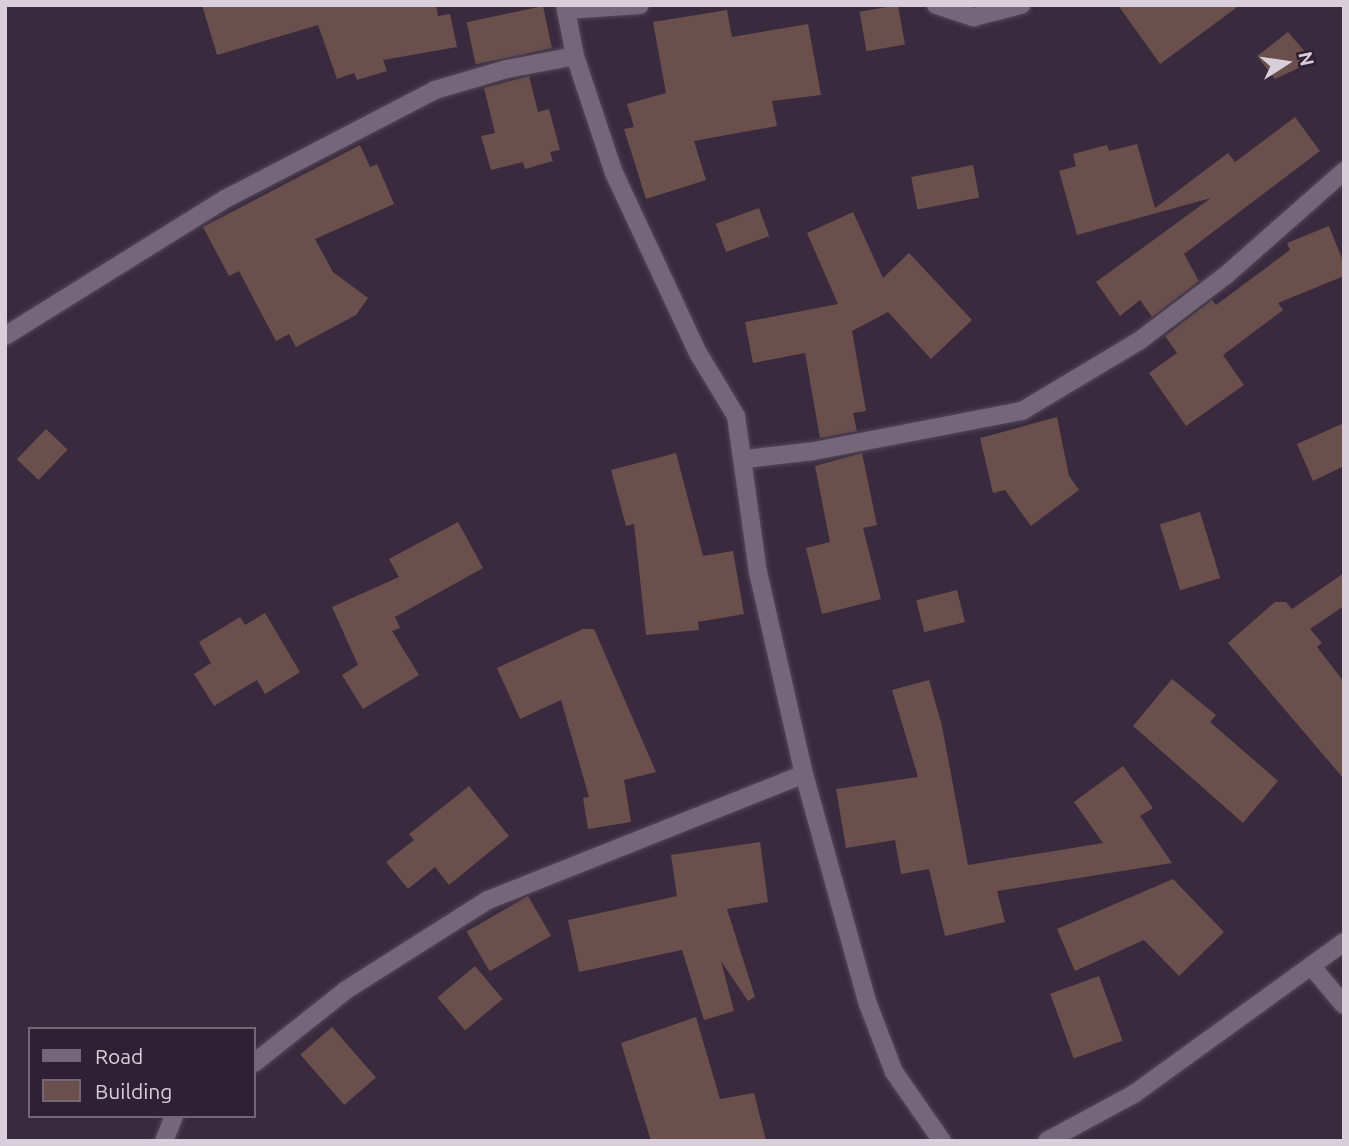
<!DOCTYPE html>
<html>
<head>
<meta charset="utf-8">
<style>
  body { margin:0 }
  #map { position:relative; width:1349px; height:1146px; overflow:hidden; background:#392b3d; font-family:Ubuntu,sans-serif }
  div>[style] { position:absolute }
  [style*='--x'] { left:calc(var(--x)*1px); top:calc(var(--y)*1px); width:calc(var(--w)*1px); rotate:calc(var(--a)*1deg) }
  .building>* { inset:0; background:#6a4f4d; transform-origin:0 0 }
  .roads { filter:drop-shadow(0 0 2px #544857) drop-shadow(0 0 2px #544857) }
  .minor>* { height:18px; margin:-9px; padding:0 9px; transform-origin:9px; border-radius:9px; background:#76667a }
  span { translate:-50% -50%; white-space:nowrap; text-align:center; line-height:1.15; -webkit-text-stroke:5px #2f2133; paint-order:stroke }
  .frame { position:absolute; inset:0; border:7px solid #d8cfdb; pointer-events:none }
  .legend { position:absolute; left:28px; top:1027px; width:228px; height:91px; box-sizing:border-box; background:#2f2133; border:2px solid #736776; margin:0; padding:9px 12px; list-style:none; font-size:21px; color:#d8cfdb }
  .legend li { display:flex; align-items:center; gap:14px; height:35px }
  .legend b { width:35px; border:2px solid #736776 }
  .north { position:absolute; left:1251px; top:28px; width:70px; height:70px; -webkit-text-stroke:5px #2f2133; paint-order:stroke; rotate:78deg; font-size:19px; font-weight:700; line-height:28px; text-align:center; color:#d8cfdb }
  .north::after { content:''; display:block; margin:auto; width:24px; height:32px; background:#d8cfdb; clip-path:polygon(50% 0,100% 100%,50% 72%,0 100%) }
</style>
</head>
<body>
<div id="map">
  <div class="building">
    <div style="clip-path:polygon(202px 5px,436px 5px,438px 16px,450px 14px,457px 47px,383px 60px,387px 71px,357px 80px,354px 73px,337px 79px,318px 25px,217px 55px)"></div>
    <div style="left:898px;top:5px;width:40px;height:39px;rotate:80deg"></div>
    <div style="clip-path:polygon(1118px 5px,1240px 5px,1160px 64px)"></div>
    <div style="left:543px;top:6px;width:43px;height:78px;rotate:78deg"></div>
    <div style="clip-path:polygon(727px 10px,732px 37px,808px 24px,821px 95px,772px 101px,777px 126px,694px 141px,706px 180px,646px 199px,624px 129px,634px 127px,627px 104px,666px 93px,653px 22px)"></div>
    <div style="clip-path:polygon(1288px 32px,1313px 61px,1275px 79px,1257px 56px)"></div>
    <div style="clip-path:polygon(529px 76px,538px 112px,549px 109px,560px 150px,550px 152px,553px 161px,525px 169px,523px 162px,491px 170px,481px 136px,495px 133px,484px 88px)"></div>
    <div style="clip-path:polygon(1295px 117px,1320px 151px,1184px 254px,1199px 281px,1152px 317px,1140px 300px,1120px 316px,1096px 282px,1211px 198px,1077px 235px,1059px 171px,1076px 166px,1073px 154px,1107px 145px,1109px 151px,1137px 144px,1155px 208px,1228px 153px,1235px 162px)"></div>
    <div style="clip-path:polygon(360px 145px,370px 167px,377px 164px,394px 204px,315px 239px,333px 272px,368px 298px,356px 315px,296px 347px,289px 334px,276px 341px,239px 271px,229px 276px,203px 227px)"></div>
    <div style="left:973px;top:165px;width:33px;height:63px;rotate:79deg"></div>
    <div style="left:759px;top:208px;width:30px;height:46px;rotate:70deg"></div>
    <div style="clip-path:polygon(853px 212px,883px 278px,909px 253px,972px 320px,931px 359px,888px 312px,852px 331px,866px 411px,853px 413px,857px 431px,820px 438px,805px 353px,753px 363px,745px 322px,838px 304px,807px 233px)"></div>
    <div style="clip-path:polygon(1329px 226px,1344px 264px,1344px 276px,1278px 303px,1283px 310px,1223px 355px,1244px 385px,1186px 426px,1149px 373px,1177px 353px,1165px 336px,1212px 300px,1216px 305px,1290px 250px,1287px 243px)"></div>
    <div style="clip-path:polygon(1057px 417px,1069px 476px,1079px 490px,1031px 526px,1005px 490px,993px 493px,980px 438px)"></div>
    <div style="clip-path:polygon(1344px 423px,1344px 466px,1313px 481px,1297px 444px)"></div>
    <div style="left:46px;top:429px;width:30px;height:42px;rotate:44deg"></div>
    <div style="clip-path:polygon(676px 453px,703px 556px,733px 551px,744px 614px,698px 622px,699px 630px,646px 635px,634px 524px,626px 526px,611px 470px)"></div>
    <div style="clip-path:polygon(862px 453px,877px 525px,863px 528px,881px 599px,822px 614px,806px 548px,830px 542px,815px 466px)"></div>
    <div style="left:1200px;top:512px;width:69px;height:42px;rotate:73deg"></div>
    <div style="clip-path:polygon(458px 522px,483px 568px,395px 617px,400px 628px,392px 631px,419px 675px,363px 709px,342px 675px,358px 665px,332px 607px,399px 577px,389px 559px)"></div>
    <div style="clip-path:polygon(1344px 573px,1344px 606px,1310px 629px,1322px 643px,1317px 647px,1344px 682px,1344px 779px,1228px 643px,1275px 602px,1286px 602px,1292px 609px)"></div>
    <div style="left:957px;top:590px;width:33px;height:42px;rotate:76deg"></div>
    <div style="clip-path:polygon(265px 613px,300px 672px,265px 694px,257px 680px,214px 706px,194px 674px,211px 663px,199px 642px,240px 617px,245px 625px)"></div>
    <div style="clip-path:polygon(583px 629px,594px 629px,656px 772px,624px 780px,631px 822px,588px 829px,583px 798px,589px 797px,561px 700px,520px 719px,497px 668px)"></div>
    <div style="clip-path:polygon(1172px 679px,1216px 715px,1210px 722px,1278px 781px,1243px 823px,1133px 726px)"></div>
    <div style="clip-path:polygon(929px 680px,942px 726px,968px 865px,1103px 843px,1074px 802px,1123px 766px,1153px 808px,1140px 816px,1172px 863px,997px 891px,1005px 922px,945px 936px,929px 869px,901px 874px,895px 840px,846px 848px,836px 789px,918px 777px,892px 690px)"></div>
    <div style="clip-path:polygon(469px 786px,509px 836px,449px 885px,435px 867px,408px 889px,386px 862px,414px 840px,409px 834px)"></div>
    <div style="clip-path:polygon(760px 842px,768px 902px,727px 909px,755px 997px,748px 1001px,721px 961px,734px 1011px,704px 1020px,682px 950px,579px 972px,568px 920px,677px 896px,671px 855px)"></div>
    <div style="clip-path:polygon(1173px 879px,1224px 932px,1179px 976px,1144px 940px,1075px 971px,1057px 929px)"></div>
    <div style="left:528px;top:896px;width:46px;height:71px;rotate:60deg"></div>
    <div style="left:475px;top:966px;width:43px;height:49px;rotate:50deg"></div>
    <div style="left:1099px;top:976px;width:69px;height:52px;rotate:70deg"></div>
    <div style="clip-path:polygon(696px 1017px,720px 1099px,754px 1093px,766px 1141px,651px 1141px,621px 1043px)"></div>
    <div style="left:332px;top:1027px;width:67px;height:42px;rotate:49deg"></div>
  </div>
  <div class="roads">
    <div class="minor">
      <div style="--x:565;--y:5;--w:52;--a:78.9"></div>
      <div style="--x:575;--y:56;--w:123;--a:71.6"></div>
      <div style="--x:614;--y:173;--w:199;--a:65"></div>
      <div style="--x:698;--y:353;--w:74;--a:58.9"></div>
      <div style="--x:736;--y:416;--w:158;--a:82"></div>
      <div style="--x:758;--y:572;--w:207;--a:77.2"></div>
      <div style="--x:804;--y:774;--w:239;--a:74.5"></div>
      <div style="--x:868;--y:1004;--w:73;--a:69.1"></div>
      <div style="--x:894;--y:1072;--w:84;--a:55.2"></div>
      <div style="--x:936;--y:5;--w:40;--a:18"></div>
      <div style="--x:974;--y:17;--w:49;--a:-14.3"></div>
      <div style="--x:566;--y:10;--w:74;--a:-3.9"></div>
      <div style="--x:5;--y:336;--w:259;--a:-31.9"></div>
      <div style="--x:225;--y:199;--w:237;--a:-27.4"></div>
      <div style="--x:435;--y:90;--w:75;--a:-16.3"></div>
      <div style="--x:507;--y:69;--w:69;--a:-10.8"></div>
      <div style="--x:745;--y:459;--w:69;--a:-6.6"></div>
      <div style="--x:814;--y:451;--w:212;--a:-10.9"></div>
      <div style="--x:1022;--y:411;--w:136;--a:-30.9"></div>
      <div style="--x:1139;--y:341;--w:108;--a:-37.1"></div>
      <div style="--x:1225;--y:276;--w:159;--a:-41.4"></div>
      <div style="--x:1313;--y:968;--w:48;--a:50"></div>
      <div style="--x:254;--y:1063;--w:117;--a:-38.4"></div>
      <div style="--x:346;--y:990;--w:168;--a:-32.4"></div>
      <div style="--x:488;--y:900;--w:340;--a:-21.7"></div>
      <div style="--x:164;--y:1141;--w:27;--a:-68"></div>
      <div style="--x:1047;--y:1141;--w:99;--a:-28.4"></div>
      <div style="--x:1134;--y:1094;--w:259;--a:-35.9"></div>
    </div>
  </div>
  <div class="frame"></div>
  <ul class="legend">
  <li><b style="height:9px;background:#76667a"></b>Road</li>
  <li><b style="height:19px;background:#6a4f4d"></b>Building</li>
  </ul>
  <div class="north">N</div>
</div>
</body>
</html>
